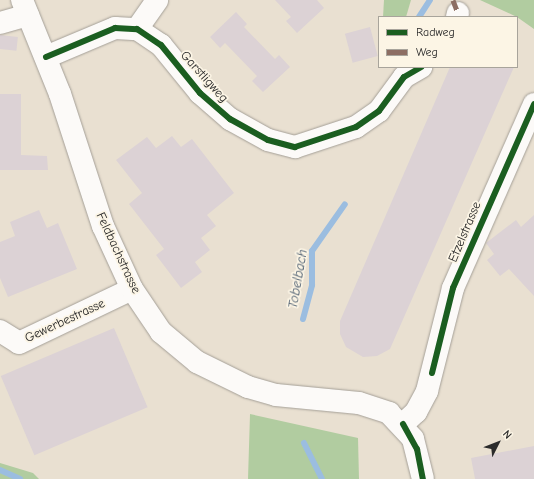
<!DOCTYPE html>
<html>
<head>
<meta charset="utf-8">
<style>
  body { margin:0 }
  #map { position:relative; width:534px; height:479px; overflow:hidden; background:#e9e0d1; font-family:"Comic Neue",sans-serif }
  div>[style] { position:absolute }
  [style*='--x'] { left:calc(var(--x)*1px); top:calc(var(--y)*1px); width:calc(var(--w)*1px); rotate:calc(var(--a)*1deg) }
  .forest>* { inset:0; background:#b1cca0 }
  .stream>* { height:6px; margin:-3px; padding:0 3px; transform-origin:3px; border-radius:3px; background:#9bbde0 }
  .building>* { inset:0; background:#dcd2d5; transform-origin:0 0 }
  .roads { filter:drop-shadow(0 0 1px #a49f97) drop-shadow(0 0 1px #a49f97) }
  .minor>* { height:22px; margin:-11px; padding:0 11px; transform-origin:11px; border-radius:11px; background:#fcfaf8 }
  .major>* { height:22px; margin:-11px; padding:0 11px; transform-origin:11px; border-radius:11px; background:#fcfaf8 }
  .quiet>* { height:5px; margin-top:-2.5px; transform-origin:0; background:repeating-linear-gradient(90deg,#8d6e63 0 10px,transparent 0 15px) }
  .cycleway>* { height:6px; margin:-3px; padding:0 3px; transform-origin:3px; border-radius:3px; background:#1b5e20 }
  span { translate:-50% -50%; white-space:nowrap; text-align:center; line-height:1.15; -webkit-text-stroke:3.5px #fcf5e5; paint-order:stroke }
  .street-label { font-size:13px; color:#2b2b2b }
  .water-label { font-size:14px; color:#47596d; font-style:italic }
  .legend { position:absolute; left:378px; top:16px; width:140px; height:52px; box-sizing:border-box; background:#fcf5e5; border:1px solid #a8a49b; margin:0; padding:5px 7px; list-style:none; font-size:12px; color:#2b2b2b }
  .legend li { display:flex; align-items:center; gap:8px; height:20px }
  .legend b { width:20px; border:1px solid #a8a49b }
  .north { position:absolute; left:478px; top:423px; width:40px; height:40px; -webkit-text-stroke:3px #fcf5e5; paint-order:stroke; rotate:48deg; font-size:11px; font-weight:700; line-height:16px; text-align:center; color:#2b2b2b }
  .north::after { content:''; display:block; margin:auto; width:14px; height:18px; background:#2b2b2b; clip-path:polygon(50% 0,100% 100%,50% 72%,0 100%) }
</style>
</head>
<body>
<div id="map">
  <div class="forest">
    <div style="clip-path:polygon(384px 0,411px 0,406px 17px,383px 17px)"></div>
    <div style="clip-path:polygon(480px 0,534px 0,534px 29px,517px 17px)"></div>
    <div style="clip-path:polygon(250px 414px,358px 438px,359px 479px,248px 479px)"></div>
    <div style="clip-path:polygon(0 463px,33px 473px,39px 479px,0 479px)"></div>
  </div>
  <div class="stream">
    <div style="--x:419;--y:17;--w:20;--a:-57"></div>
    <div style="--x:303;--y:319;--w:35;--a:-75"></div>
    <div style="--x:312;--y:285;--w:34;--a:-90"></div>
    <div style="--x:312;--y:251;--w:57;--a:-54.9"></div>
    <div style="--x:304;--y:443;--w:40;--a:63.4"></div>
    <div style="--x:0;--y:470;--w:22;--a:24"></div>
  </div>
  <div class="building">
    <div style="clip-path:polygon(275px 0,317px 0,324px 8px,297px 33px,286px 21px,291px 17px)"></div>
    <div style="clip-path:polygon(236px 12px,247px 24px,244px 27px,275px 59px,279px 55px,290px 67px,263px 92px,252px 81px,257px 76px,225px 43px,220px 48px,210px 37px)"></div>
    <div style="left:370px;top:27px;width:30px;height:26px;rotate:75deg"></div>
    <div style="left:0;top:35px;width:18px;height:14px;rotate:6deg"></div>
    <div style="clip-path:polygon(450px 67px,514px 67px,390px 349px,377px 356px,363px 357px,346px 347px,340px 334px,340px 321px)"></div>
    <div style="clip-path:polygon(0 94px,21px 94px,21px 155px,47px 156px,48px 170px,0 170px)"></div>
    <div style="clip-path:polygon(172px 136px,181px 147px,192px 139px,234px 193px,207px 215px,216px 226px,201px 238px,210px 250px,195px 262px,202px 272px,181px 288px,156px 255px,164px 249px,129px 204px,142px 193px,116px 160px,147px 137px,156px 148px)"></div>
    <div style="clip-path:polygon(39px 210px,47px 228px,58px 223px,77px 269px,8px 297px,0 278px,0 242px,15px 236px,10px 222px)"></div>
    <div style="clip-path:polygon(534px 215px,534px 296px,509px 269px,500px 276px,487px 260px,494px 254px,486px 243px,516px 220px,521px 227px)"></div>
    <div style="left:114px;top:328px;width:86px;height:123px;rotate:67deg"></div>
    <div style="clip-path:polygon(534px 446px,534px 479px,475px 479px,471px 458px)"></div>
  </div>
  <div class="roads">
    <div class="minor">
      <div style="--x:457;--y:17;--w:4;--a:-76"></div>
      <div style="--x:0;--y:23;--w:29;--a:-16"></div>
      <div style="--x:137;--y:29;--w:35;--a:-55"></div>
      <div style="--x:46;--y:57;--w:75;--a:-22.8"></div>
      <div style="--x:115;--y:28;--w:22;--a:3"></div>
      <div style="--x:137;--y:29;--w:29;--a:34"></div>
      <div style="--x:161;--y:45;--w:62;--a:50.9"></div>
      <div style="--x:200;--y:93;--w:40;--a:41"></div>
      <div style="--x:230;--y:119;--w:43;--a:28.9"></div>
      <div style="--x:268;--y:140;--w:28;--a:15"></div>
      <div style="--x:295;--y:147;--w:64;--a:-18.2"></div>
      <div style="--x:356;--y:127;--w:28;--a:-35"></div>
      <div style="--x:379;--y:111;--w:42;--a:-53.7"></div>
      <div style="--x:404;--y:77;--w:20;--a:-30"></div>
      <div style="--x:0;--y:331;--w:22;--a:32"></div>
      <div style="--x:19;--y:343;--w:125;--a:-25.5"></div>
      <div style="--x:403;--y:424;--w:18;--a:-43"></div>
      <div style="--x:416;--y:412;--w:24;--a:-62"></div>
      <div style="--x:427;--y:391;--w:106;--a:-75.8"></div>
      <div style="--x:453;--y:288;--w:201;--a:-66.2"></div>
    </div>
    <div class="major">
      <div style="--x:22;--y:0;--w:101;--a:68"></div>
      <div style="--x:60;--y:94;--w:139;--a:72"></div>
      <div style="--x:103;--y:226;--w:69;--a:65.3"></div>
      <div style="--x:132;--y:289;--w:52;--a:56"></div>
      <div style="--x:161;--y:332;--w:47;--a:39.8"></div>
      <div style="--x:197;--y:362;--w:57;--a:26.1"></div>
      <div style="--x:248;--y:387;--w:29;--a:16"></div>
      <div style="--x:276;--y:395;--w:83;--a:5.5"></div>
      <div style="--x:359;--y:403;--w:32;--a:18"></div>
      <div style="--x:389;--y:413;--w:35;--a:47"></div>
      <div style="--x:413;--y:439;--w:41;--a:76"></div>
    </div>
  </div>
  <div class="quiet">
    <div style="--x:453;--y:0;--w:14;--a:69"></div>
  </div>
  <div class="cycleway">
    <div style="--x:46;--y:57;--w:75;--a:-22.8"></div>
    <div style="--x:115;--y:28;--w:22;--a:3"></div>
    <div style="--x:137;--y:29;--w:29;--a:34"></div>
    <div style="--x:161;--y:45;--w:62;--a:50.9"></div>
    <div style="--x:200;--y:93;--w:40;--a:41"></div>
    <div style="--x:230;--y:119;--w:43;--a:28.9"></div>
    <div style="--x:268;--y:140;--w:28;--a:15"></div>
    <div style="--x:295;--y:147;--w:64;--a:-18.2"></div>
    <div style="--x:356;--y:127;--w:28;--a:-35"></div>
    <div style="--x:379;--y:111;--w:42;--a:-53.7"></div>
    <div style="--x:404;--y:77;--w:20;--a:-30"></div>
    <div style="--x:432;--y:373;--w:88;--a:-76.1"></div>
    <div style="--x:453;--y:288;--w:201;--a:-66.2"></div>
    <div style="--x:403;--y:424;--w:29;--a:61"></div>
    <div style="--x:417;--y:449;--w:31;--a:79"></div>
  </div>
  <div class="street-label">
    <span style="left:204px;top:77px;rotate:48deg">Garstligweg</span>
    <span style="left:465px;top:232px;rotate:-67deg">Etzelstrasse</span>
    <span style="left:118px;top:253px;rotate:65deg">Feldbachstrasse</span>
    <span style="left:65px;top:321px;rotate:-25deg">Gewerbestrasse</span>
  </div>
  <div class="water-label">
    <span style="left:298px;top:279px;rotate:-80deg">Tobelbach</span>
  </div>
  <ul class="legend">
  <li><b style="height:5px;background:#1b5e20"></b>Radweg</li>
  <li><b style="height:5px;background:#8d6e63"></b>Weg</li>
  </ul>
  <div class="north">N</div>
</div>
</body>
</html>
